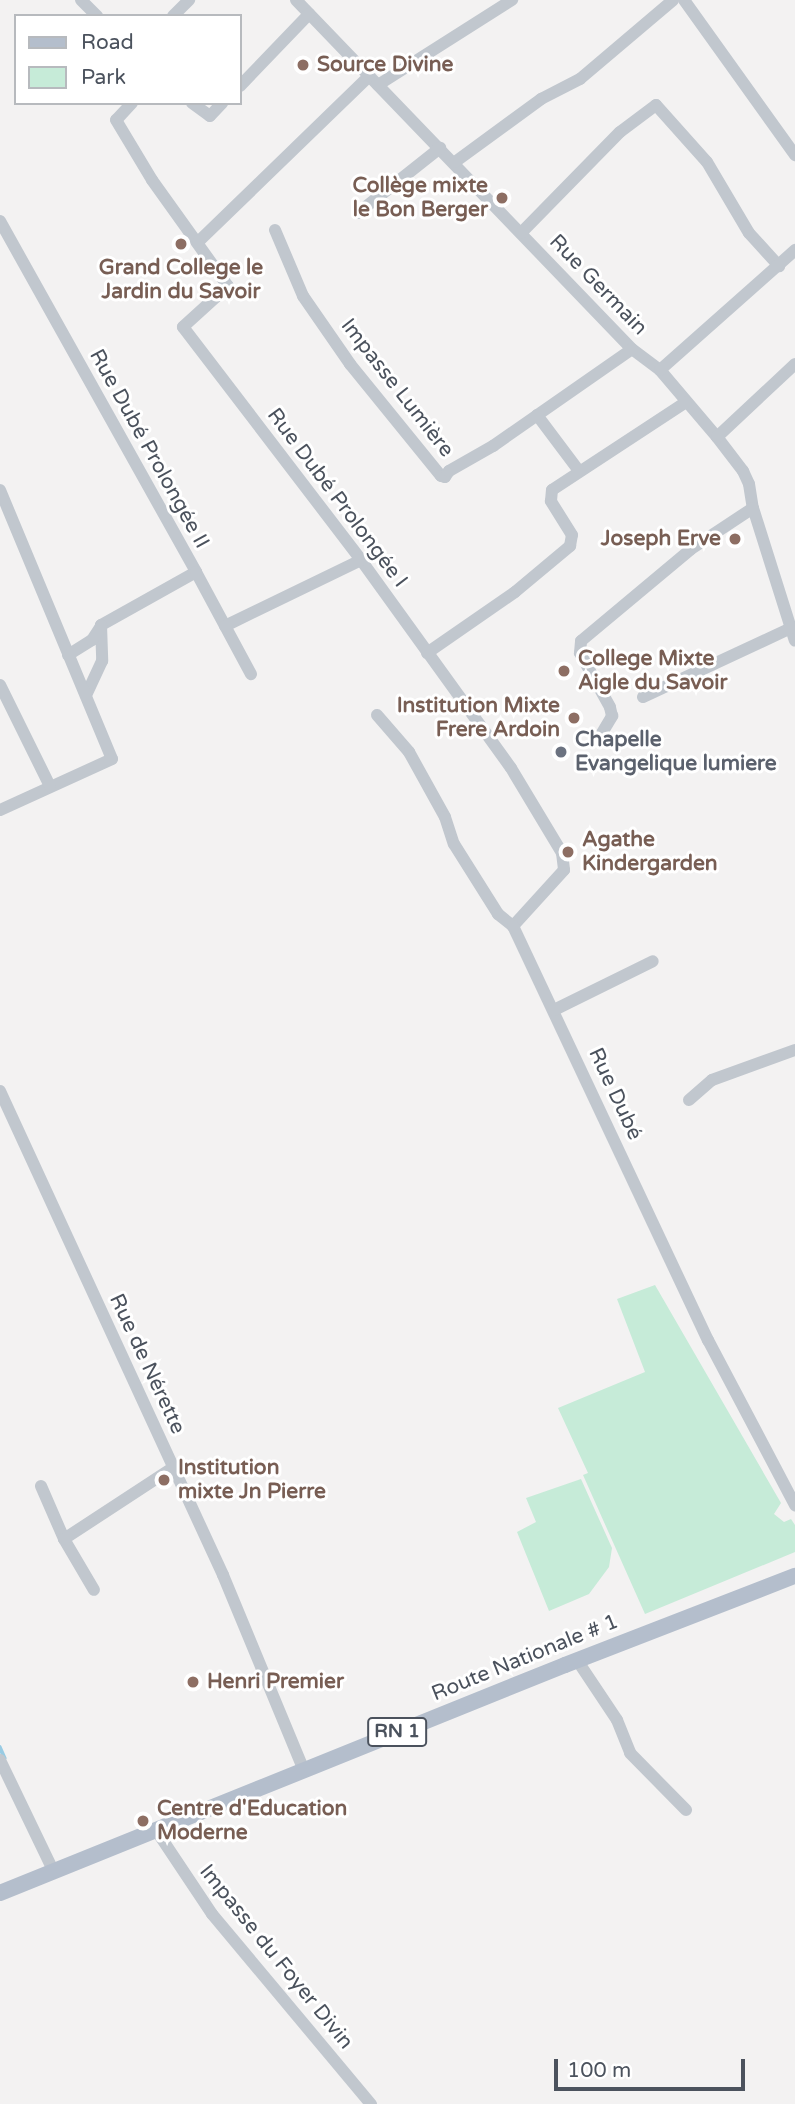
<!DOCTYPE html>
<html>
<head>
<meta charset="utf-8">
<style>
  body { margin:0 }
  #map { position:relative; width:795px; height:2104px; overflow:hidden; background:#f3f2f2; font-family:"Varela Round",sans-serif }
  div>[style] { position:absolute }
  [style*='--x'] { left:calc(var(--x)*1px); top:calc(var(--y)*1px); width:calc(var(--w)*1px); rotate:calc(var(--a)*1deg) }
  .green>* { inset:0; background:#c6ebd8 }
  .stream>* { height:3.5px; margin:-1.75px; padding:0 1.75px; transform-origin:1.75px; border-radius:1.75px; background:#98cbe3 }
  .minor>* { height:12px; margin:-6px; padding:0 6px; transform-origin:6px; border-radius:6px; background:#c1c7ce }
  .major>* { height:16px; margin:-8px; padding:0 8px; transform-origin:8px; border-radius:8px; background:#b4becc }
  .dots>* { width:19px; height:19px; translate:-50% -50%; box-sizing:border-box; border:4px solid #fff; border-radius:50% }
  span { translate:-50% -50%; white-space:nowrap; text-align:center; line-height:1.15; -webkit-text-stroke:6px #fff; paint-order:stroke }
  .shield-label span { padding:2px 5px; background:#fff; border:2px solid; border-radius:5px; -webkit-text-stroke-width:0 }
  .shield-label { font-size:19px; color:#4b525d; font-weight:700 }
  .education-label { font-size:21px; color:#785e54; font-weight:700 }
  .left { translate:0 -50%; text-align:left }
  .right { translate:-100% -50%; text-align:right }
  .street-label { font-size:21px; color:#4b525d }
  .worship-label { font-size:21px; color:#5b616d; font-weight:700 }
  .legend { position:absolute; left:14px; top:14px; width:228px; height:91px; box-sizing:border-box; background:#fff; border:2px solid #b7babe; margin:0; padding:9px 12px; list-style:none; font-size:21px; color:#4b525d }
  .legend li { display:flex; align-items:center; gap:14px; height:35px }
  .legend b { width:35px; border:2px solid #b7babe }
  .scale { position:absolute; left:554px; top:2059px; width:191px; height:32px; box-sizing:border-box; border:4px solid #4b525d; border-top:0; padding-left:9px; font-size:21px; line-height:24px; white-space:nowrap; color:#4b525d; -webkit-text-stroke:5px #fff; paint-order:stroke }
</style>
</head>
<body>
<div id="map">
  <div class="green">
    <div style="clip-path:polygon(655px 1285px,781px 1503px,774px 1514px,784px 1522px,791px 1519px,795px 1525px,795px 1552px,645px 1614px,583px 1475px,588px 1473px,558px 1408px,645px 1372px,617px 1299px)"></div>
    <div style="clip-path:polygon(581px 1479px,612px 1548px,609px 1567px,589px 1594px,549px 1611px,517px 1532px,536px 1522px,526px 1498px)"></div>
  </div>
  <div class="stream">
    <div style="--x:0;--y:1747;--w:12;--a:66"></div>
  </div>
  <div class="minor">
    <div style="--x:81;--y:0;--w:23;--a:45"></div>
    <div style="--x:296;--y:0;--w:484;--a:46.1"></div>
    <div style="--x:632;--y:349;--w:35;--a:37"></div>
    <div style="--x:660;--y:370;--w:88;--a:49.6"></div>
    <div style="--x:717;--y:437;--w:43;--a:52.6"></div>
    <div style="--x:743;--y:471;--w:14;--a:65"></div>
    <div style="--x:749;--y:484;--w:24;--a:81"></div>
    <div style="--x:753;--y:508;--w:139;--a:72.5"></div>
    <div style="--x:684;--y:0;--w:191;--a:54.4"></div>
    <div style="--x:173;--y:16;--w:23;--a:-45"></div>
    <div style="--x:378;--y:85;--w:159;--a:-32.4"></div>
    <div style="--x:240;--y:86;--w:100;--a:-46.2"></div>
    <div style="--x:132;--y:103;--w:23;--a:133"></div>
    <div style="--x:116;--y:120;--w:70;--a:59"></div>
    <div style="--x:152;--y:180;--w:130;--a:54.4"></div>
    <div style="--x:228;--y:286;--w:61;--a:137.7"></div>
    <div style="--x:183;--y:327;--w:293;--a:52.6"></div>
    <div style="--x:361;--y:560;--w:256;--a:54.2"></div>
    <div style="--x:511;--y:768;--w:99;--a:59"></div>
    <div style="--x:562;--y:853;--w:17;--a:83"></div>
    <div style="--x:564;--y:870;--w:76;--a:132.3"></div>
    <div style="--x:192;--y:103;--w:22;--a:36"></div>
    <div style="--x:210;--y:116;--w:18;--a:-47"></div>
    <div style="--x:455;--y:162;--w:107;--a:-36.2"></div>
    <div style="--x:541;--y:99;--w:44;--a:-27.1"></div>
    <div style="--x:580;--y:79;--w:122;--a:-40.3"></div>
    <div style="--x:358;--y:213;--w:105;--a:-38.4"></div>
    <div style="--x:0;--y:221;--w:402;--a:60.8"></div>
    <div style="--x:196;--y:572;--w:109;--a:150.8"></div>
    <div style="--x:101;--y:625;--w:36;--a:88"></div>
    <div style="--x:102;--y:661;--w:38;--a:115"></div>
    <div style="--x:275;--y:230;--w:72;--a:67"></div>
    <div style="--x:303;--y:296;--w:83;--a:55.3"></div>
    <div style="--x:350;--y:364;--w:144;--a:50.9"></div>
    <div style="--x:441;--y:476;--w:4;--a:14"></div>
    <div style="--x:445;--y:477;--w:7;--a:-56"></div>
    <div style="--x:449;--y:471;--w:51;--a:-29.6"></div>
    <div style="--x:493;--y:446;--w:169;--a:-34.9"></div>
    <div style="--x:521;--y:233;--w:141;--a:-45.6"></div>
    <div style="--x:620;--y:132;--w:45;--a:-36.9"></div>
    <div style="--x:656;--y:105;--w:76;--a:48.2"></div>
    <div style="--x:707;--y:162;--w:82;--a:59.4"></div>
    <div style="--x:749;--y:233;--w:45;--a:47.7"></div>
    <div style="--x:198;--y:242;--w:238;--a:-44.1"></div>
    <div style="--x:660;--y:370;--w:181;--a:-41.6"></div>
    <div style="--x:537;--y:415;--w:70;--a:53.1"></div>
    <div style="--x:717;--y:437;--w:107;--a:-43.1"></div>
    <div style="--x:0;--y:490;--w:291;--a:67.4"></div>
    <div style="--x:112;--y:759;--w:123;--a:155.5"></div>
    <div style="--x:196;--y:572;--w:116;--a:61.7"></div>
    <div style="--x:225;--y:626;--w:151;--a:-25.9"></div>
    <div style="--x:427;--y:653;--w:107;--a:-34.7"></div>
    <div style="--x:515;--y:592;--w:72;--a:-39.9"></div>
    <div style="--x:570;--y:546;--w:11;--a:-80"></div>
    <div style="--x:572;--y:535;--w:40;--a:-122"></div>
    <div style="--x:551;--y:501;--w:11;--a:-85"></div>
    <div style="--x:552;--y:490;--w:160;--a:-33.3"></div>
    <div style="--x:68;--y:655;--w:28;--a:-32"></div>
    <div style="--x:92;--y:640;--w:17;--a:-57"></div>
    <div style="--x:0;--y:685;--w:113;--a:63.7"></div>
    <div style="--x:643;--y:697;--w:163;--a:-25"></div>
    <div style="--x:377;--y:715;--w:49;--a:49.1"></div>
    <div style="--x:409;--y:752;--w:74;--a:61"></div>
    <div style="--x:445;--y:817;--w:28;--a:72"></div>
    <div style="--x:454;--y:844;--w:83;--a:57.8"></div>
    <div style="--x:498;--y:914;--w:19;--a:39"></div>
    <div style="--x:513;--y:926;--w:458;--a:64.8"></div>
    <div style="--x:708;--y:1340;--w:187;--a:62.2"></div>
    <div style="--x:599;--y:738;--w:26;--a:-59"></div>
    <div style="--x:612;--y:716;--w:9;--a:-103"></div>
    <div style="--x:610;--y:707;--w:62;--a:-119.1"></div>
    <div style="--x:580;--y:653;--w:12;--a:-85"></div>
    <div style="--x:581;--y:641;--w:143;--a:-39.9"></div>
    <div style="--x:691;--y:549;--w:74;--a:-33.5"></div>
    <div style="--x:554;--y:1010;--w:110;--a:-26.3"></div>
    <div style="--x:0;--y:1091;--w:533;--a:65.26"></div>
    <div style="--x:223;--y:1575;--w:212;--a:67.5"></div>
    <div style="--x:689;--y:1100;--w:30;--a:-41"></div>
    <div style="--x:712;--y:1080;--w:88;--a:-19.9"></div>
    <div style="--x:41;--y:1486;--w:58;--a:66.5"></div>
    <div style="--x:64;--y:1539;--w:59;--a:59.5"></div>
    <div style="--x:64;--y:1539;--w:131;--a:-33.2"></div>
    <div style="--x:577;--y:1660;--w:72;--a:56.3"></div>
    <div style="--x:617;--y:1720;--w:35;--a:68"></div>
    <div style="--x:630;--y:1753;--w:80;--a:45.5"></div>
    <div style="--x:0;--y:1760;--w:124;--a:64.3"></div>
    <div style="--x:156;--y:1830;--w:101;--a:56.3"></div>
    <div style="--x:212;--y:1914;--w:248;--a:50.1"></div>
  </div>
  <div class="major">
    <div style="--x:0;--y:1893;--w:609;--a:-21.98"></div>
    <div style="--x:565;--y:1665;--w:247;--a:-21.2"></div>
  </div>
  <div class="dots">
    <div style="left:303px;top:65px;background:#8d6e63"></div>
    <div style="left:502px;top:198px;background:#8d6e63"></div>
    <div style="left:181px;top:244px;background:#8d6e63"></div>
    <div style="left:735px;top:539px;background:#8d6e63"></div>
    <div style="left:564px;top:671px;background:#8d6e63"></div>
    <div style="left:574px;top:718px;background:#8d6e63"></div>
    <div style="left:561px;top:752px;background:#6b7280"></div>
    <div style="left:568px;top:852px;background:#8d6e63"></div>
    <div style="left:164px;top:1480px;background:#8d6e63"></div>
    <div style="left:193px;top:1682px;background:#8d6e63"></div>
    <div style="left:143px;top:1821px;background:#8d6e63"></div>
  </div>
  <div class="shield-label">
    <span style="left:397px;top:1732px">RN 1</span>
  </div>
  <div class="education-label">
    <span class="left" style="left:317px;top:65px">Source Divine</span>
    <span class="right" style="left:488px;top:198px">Collège mixte<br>le Bon Berger</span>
    <span style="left:181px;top:280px">Grand College le<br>Jardin du Savoir</span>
    <span class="right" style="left:721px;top:539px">Joseph Erve</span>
    <span class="left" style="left:578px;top:671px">College Mixte<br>Aigle du Savoir</span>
    <span class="right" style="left:560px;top:718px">Institution Mixte<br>Frere Ardoin</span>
    <span class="left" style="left:582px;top:852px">Agathe<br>Kindergarden</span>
    <span class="left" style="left:178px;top:1480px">Institution<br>mixte Jn Pierre</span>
    <span class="left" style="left:207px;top:1682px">Henri Premier</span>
    <span class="left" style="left:157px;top:1821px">Centre d'Education<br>Moderne</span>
  </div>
  <div class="street-label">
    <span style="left:598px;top:285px;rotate:46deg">Rue Germain</span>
    <span style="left:397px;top:388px;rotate:52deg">Impasse Lumière</span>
    <span style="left:149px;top:449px;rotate:61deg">Rue Dubé Prolongée II</span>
    <span style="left:337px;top:498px;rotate:53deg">Rue Dubé Prolongée I</span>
    <span style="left:615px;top:1094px;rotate:65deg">Rue Dubé</span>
    <span style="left:147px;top:1364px;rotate:65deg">Rue de Nérette</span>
    <span style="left:525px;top:1658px;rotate:-22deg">Route Nationale # 1</span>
    <span style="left:276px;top:1957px;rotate:51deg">Impasse du Foyer Divin</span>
  </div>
  <div class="worship-label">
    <span class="left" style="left:575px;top:752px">Chapelle<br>Evangelique lumiere</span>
  </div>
  <ul class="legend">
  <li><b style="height:9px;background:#b4becc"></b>Road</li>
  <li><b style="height:19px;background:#c6ebd8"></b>Park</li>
  </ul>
  <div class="scale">100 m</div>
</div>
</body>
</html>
